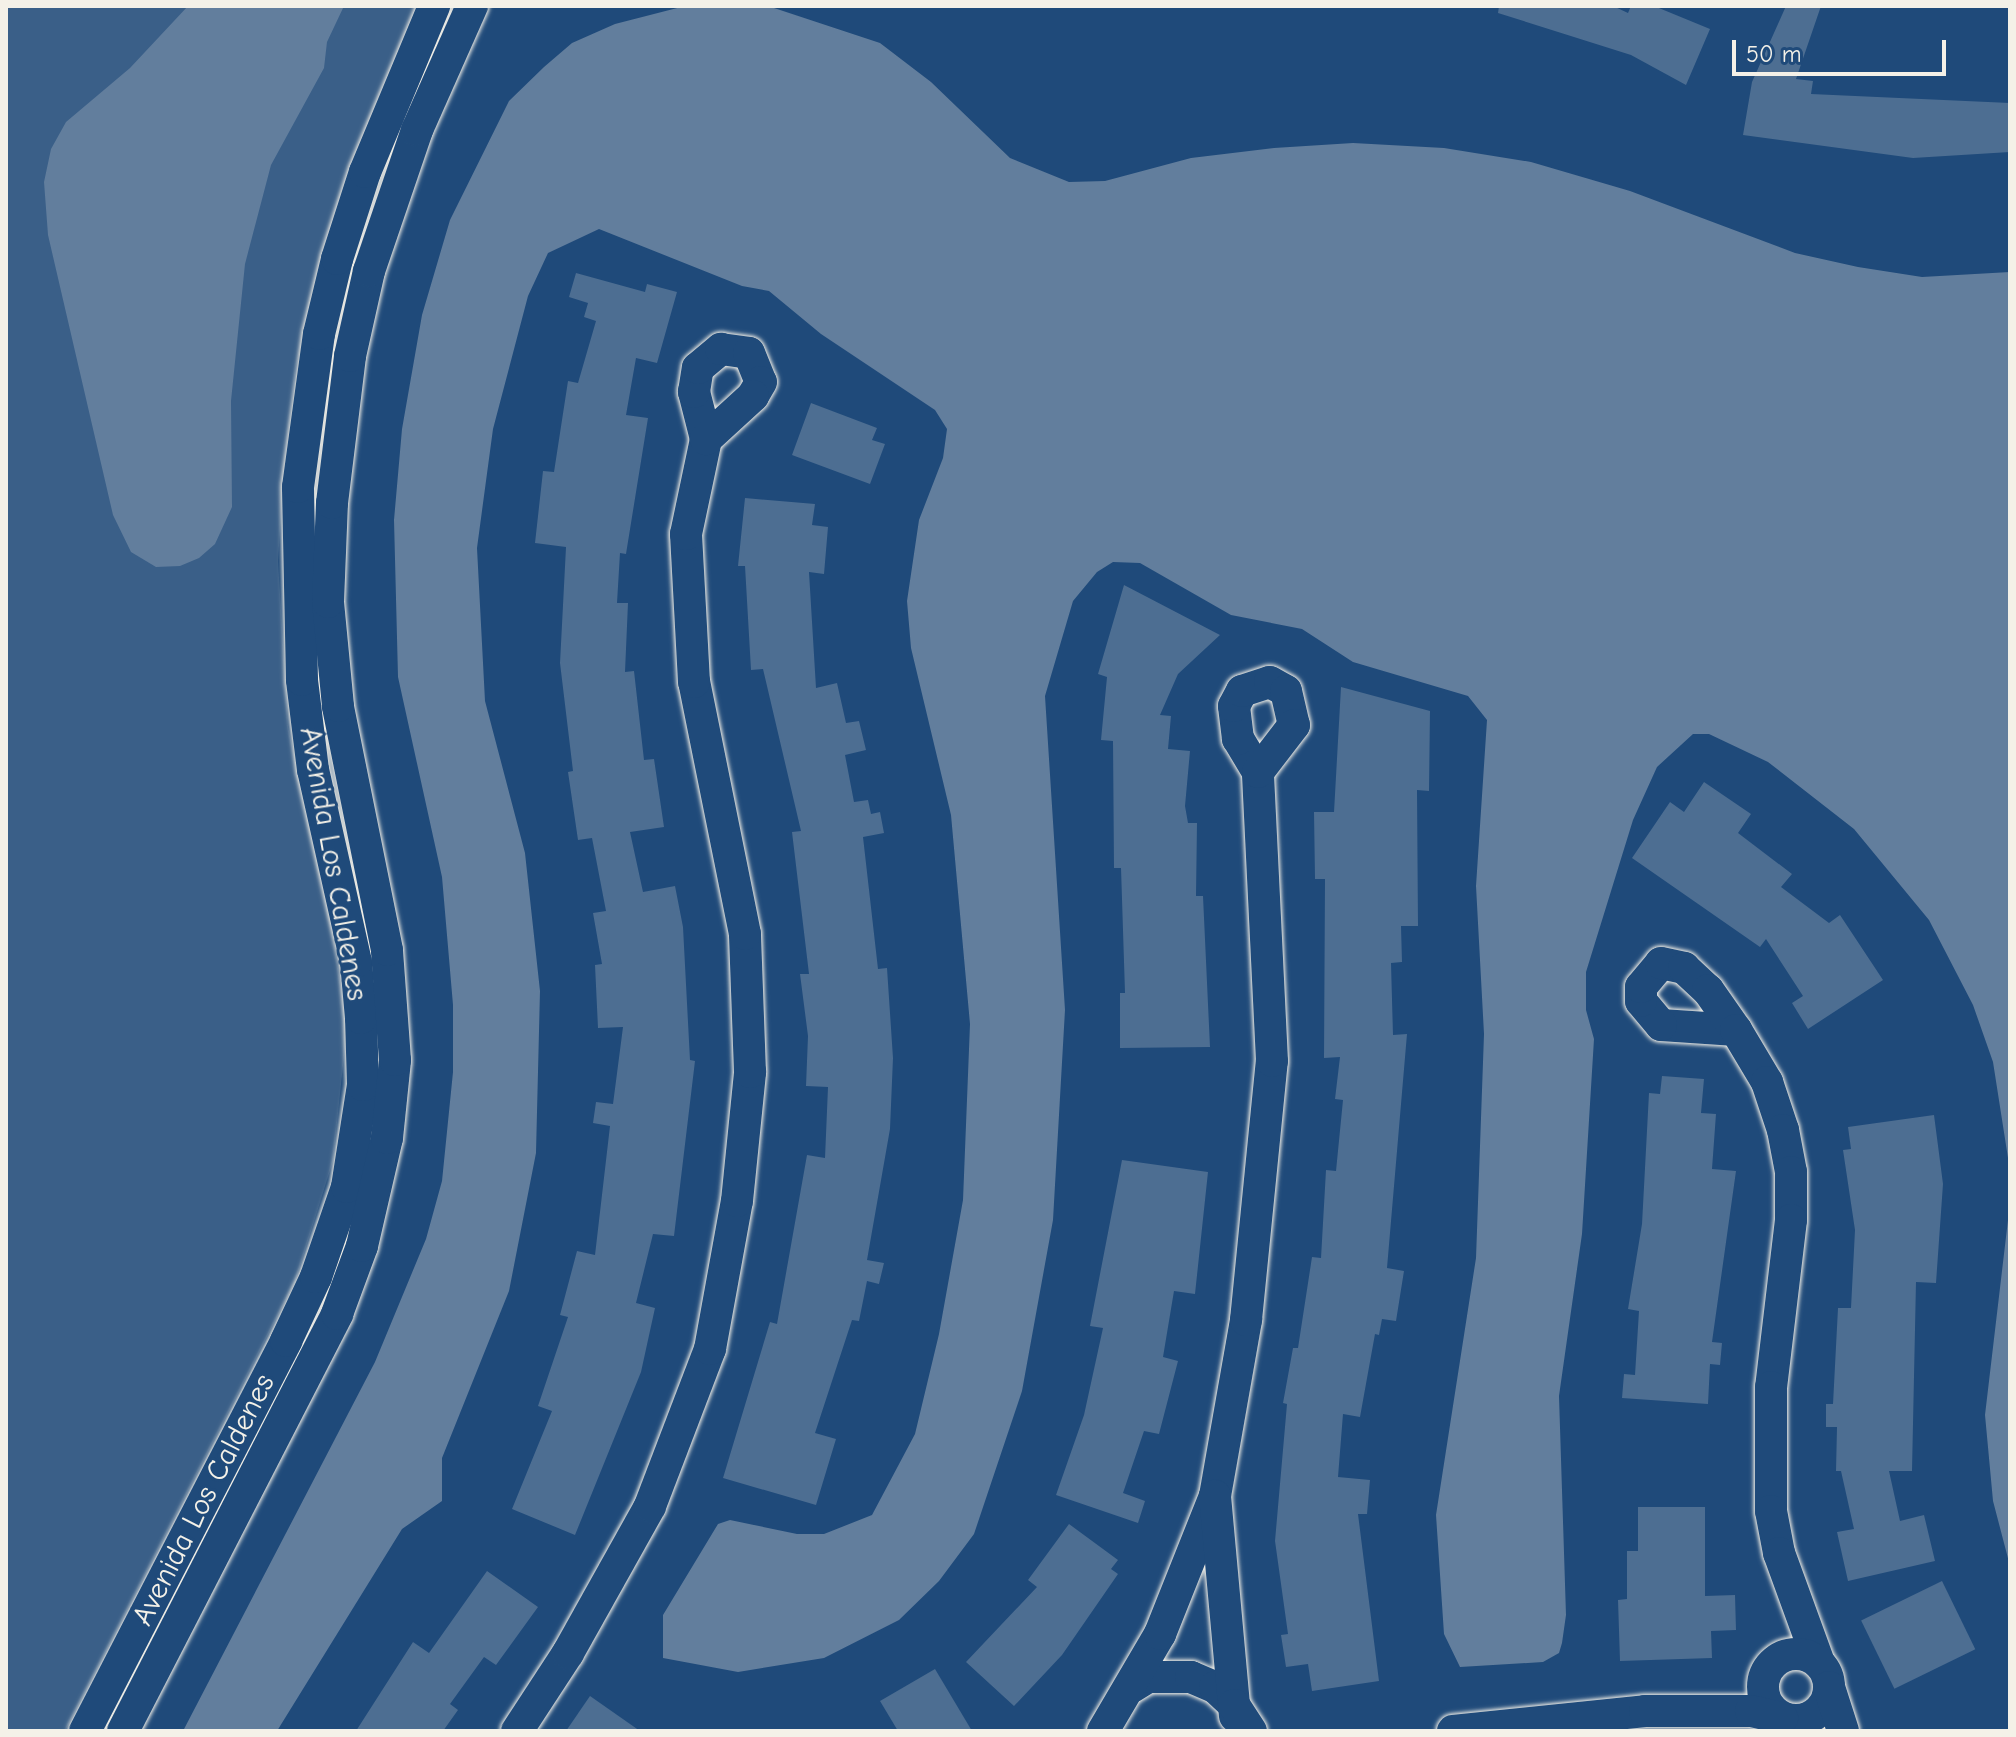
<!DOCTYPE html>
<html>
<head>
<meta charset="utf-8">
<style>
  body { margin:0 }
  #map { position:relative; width:2016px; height:1737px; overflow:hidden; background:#1f4a7a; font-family:"Comic Neue",sans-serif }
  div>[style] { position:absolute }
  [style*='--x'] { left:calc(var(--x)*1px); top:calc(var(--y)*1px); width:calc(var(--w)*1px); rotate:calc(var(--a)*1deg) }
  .green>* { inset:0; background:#3a5f88 }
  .water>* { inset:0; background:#627e9d }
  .building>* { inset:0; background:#4d6e92; transform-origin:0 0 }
  .roads { filter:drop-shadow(0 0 2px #f4f1e8) drop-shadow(0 0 2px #f4f1e8) }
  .street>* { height:32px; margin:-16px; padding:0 16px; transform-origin:16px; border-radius:16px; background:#1f4a7a }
  .street>.ring { margin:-16px; padding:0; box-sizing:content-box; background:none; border:32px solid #1f4a7a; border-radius:50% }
  span { translate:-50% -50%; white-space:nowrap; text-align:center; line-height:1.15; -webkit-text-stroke:6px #1f4a7a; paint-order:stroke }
  .street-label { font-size:30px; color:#f4f1e8 }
  .frame { position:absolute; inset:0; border:8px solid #f4f1e8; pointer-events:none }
  .scale { position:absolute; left:1732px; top:40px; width:214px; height:36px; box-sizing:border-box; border:4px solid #f4f1e8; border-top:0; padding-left:10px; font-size:24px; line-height:28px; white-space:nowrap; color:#f4f1e8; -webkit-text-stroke:6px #1f4a7a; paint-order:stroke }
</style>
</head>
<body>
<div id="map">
  <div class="green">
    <div style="clip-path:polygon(6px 6px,418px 6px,341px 193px,296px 366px,284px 467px,278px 561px,288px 727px,328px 904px,347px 1027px,333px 1161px,295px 1282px,65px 1731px,6px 1731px)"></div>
  </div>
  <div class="water">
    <div style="clip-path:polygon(188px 6px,344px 6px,327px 42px,324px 68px,271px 165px,245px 264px,231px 401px,232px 507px,215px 544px,199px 558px,180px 566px,156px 567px,131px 552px,113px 515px,48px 235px,44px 182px,51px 149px,66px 122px,130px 68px)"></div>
    <div style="clip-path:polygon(685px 6px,768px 6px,880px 43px,931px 82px,1010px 158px,1069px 182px,1105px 181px,1191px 158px,1274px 148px,1353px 143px,1444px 148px,1531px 162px,1630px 191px,1795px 253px,1858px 267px,1922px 277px,2010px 272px,2010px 1566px,1993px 1501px,1985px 1415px,2008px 1220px,2008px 1158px,1993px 1062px,1973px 1005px,1929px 920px,1854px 829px,1768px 762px,1709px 734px,1693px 734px,1657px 767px,1633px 820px,1586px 972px,1586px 1010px,1594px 1039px,1582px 1234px,1559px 1396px,1566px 1615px,1562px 1643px,1559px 1653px,1543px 1662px,1460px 1667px,1444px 1634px,1436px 1515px,1476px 1258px,1484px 1034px,1476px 886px,1487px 720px,1468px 696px,1353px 662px,1302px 629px,1231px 615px,1140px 563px,1113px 562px,1097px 572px,1073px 601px,1045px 696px,1065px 1010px,1053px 1220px,1022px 1391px,974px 1534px,939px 1581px,899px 1620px,824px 1658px,738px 1672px,663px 1658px,663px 1615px,718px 1524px,730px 1520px,797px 1534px,824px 1534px,872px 1515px,915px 1434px,939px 1334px,963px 1200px,970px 1024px,951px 815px,911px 648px,907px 601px,919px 520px,943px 458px,947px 429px,935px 410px,821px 334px,769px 291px,742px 286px,599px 229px,548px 253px,528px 296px,493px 429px,477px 548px,485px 701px,525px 853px,540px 991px,536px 1153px,509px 1291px,442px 1458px,442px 1501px,402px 1529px,277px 1731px,183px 1731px,375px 1362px,426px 1239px,442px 1181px,453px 1072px,453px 1005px,442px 877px,398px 677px,394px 520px,402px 429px,422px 315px,450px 220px,509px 101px,544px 67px,572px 43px,615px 24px)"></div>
  </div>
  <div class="building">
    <div style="clip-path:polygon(1499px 6px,1613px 6px,1628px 13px,1631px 6px,1654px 6px,1710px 29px,1686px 85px,1631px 55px,1498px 13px)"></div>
    <div style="clip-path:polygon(1786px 6px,1821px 6px,1796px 79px,1813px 81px,1811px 94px,2010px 103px,2010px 152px,1913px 158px,1743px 135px,1752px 82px)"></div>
    <div style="clip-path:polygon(576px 273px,645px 292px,647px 284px,677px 292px,657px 363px,636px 358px,626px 415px,648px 418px,626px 554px,620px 553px,617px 603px,628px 603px,625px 672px,634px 671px,644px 760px,654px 759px,664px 827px,630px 832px,643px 892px,675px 886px,683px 927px,690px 1060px,695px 1061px,674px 1236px,653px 1234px,636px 1303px,655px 1308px,641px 1372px,575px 1535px,512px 1509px,552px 1411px,538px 1406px,568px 1317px,560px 1315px,577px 1251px,595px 1255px,610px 1126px,593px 1123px,596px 1102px,613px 1104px,623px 1027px,598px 1028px,595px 965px,602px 964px,593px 913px,606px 911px,592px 838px,578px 840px,568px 772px,573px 771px,560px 663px,566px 547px,535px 543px,543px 471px,554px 472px,568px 381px,578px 383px,596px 321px,584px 317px,588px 303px,569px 297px)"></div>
    <div style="clip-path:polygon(811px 403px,877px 428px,872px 440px,885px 444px,870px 484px,792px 455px)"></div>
    <div style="clip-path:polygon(745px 498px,815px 504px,812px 525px,828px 527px,824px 574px,809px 572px,816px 688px,837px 683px,846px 723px,859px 721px,866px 750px,845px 755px,854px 802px,868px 800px,871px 814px,880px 812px,884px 833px,863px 837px,878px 969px,887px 968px,893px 1058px,890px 1129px,867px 1260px,884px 1263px,879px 1284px,867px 1281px,859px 1321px,852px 1320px,815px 1433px,836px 1439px,816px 1505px,723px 1478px,770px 1322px,777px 1324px,807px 1155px,825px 1158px,828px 1087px,806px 1086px,808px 1036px,800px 974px,809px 974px,792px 832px,801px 831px,763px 669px,751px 670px,745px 566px,738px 566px)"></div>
    <div style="clip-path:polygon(1124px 585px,1220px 635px,1178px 674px,1160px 715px,1171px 716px,1168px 749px,1190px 751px,1185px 806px,1188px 823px,1197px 823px,1196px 896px,1203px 896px,1210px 1047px,1120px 1048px,1120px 993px,1125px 993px,1121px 868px,1114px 868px,1113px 741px,1101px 740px,1107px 677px,1098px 674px)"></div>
    <div style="clip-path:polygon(1341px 687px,1430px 711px,1429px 791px,1417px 790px,1418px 926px,1401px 926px,1402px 962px,1391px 963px,1393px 1035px,1407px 1034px,1387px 1268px,1404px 1271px,1396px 1321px,1382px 1319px,1379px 1335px,1375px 1334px,1360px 1417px,1343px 1414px,1338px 1477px,1370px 1480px,1367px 1514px,1358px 1514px,1379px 1681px,1312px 1691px,1308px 1664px,1286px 1667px,1281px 1635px,1288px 1634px,1275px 1541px,1287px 1404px,1283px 1403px,1293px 1348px,1298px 1348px,1312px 1257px,1321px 1258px,1326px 1170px,1336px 1171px,1343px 1100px,1335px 1099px,1340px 1057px,1324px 1058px,1325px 879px,1315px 879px,1314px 812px,1334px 812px)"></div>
    <div style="clip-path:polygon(1704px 782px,1751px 814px,1738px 833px,1792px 874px,1781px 887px,1829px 923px,1840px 915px,1883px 980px,1808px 1029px,1792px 1003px,1803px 996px,1766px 939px,1760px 947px,1632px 858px,1670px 802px,1684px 812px)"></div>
    <div style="clip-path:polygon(1662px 1076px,1704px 1079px,1701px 1113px,1716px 1114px,1712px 1169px,1736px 1171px,1712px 1342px,1722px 1343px,1720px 1365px,1710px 1364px,1708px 1404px,1622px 1398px,1624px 1374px,1635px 1375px,1639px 1311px,1628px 1309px,1642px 1224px,1649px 1093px,1660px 1094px)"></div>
    <div style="clip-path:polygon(1934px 1115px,1943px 1184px,1936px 1283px,1916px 1282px,1912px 1471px,1889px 1471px,1900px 1521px,1924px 1515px,1935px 1561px,1848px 1581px,1837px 1532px,1854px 1529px,1841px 1471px,1836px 1471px,1837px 1427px,1826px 1427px,1826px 1404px,1833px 1404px,1838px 1308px,1851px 1308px,1855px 1230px,1843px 1150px,1851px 1149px,1848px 1127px)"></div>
    <div style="clip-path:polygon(1122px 1160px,1208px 1172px,1195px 1294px,1174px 1291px,1163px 1357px,1178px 1361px,1159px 1434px,1144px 1431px,1123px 1493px,1145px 1501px,1138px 1523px,1056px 1495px,1084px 1415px,1103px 1328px,1090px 1326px)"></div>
    <div style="clip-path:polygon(1638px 1507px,1705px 1507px,1705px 1596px,1735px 1595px,1736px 1630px,1711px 1631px,1712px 1658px,1620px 1661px,1618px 1600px,1627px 1599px,1627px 1551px,1638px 1551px)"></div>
    <div style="clip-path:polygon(1069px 1524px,1118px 1560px,1111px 1569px,1118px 1574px,1062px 1655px,1014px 1706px,966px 1662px,1037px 1587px,1028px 1580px)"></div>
    <div style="clip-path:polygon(487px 1571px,538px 1607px,496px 1665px,484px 1657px,450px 1704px,458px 1710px,443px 1731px,356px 1731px,413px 1642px,429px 1653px)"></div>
    <div style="left:1942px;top:1581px;width:76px;height:90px;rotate:64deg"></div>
    <div style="clip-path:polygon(935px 1669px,972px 1731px,898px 1731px,880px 1701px)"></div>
    <div style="clip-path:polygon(590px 1696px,640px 1731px,566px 1731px)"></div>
  </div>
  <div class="roads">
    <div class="street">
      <div style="--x:1736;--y:1030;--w:75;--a:-176.2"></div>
      <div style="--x:1661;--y:1025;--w:31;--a:-130"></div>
      <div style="--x:1641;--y:1001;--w:14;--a:-90"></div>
      <div style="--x:1641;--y:987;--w:31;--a:-50"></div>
      <div style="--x:1661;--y:963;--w:24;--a:12"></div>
      <div style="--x:1684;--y:968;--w:33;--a:43"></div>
      <div style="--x:1708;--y:990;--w:49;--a:55"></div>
      <div style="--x:1736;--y:1030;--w:61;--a:59.2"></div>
      <div style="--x:1767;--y:1082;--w:51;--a:71.6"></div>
      <div style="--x:1783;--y:1130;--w:43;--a:79.2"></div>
      <div style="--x:1791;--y:1172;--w:48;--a:90"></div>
      <div style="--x:1791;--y:1220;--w:168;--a:96.8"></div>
      <div style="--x:1771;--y:1387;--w:124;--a:90"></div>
      <div style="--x:1771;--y:1511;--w:43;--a:79.2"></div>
      <div style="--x:1779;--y:1553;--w:117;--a:70"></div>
      <div style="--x:1215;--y:1496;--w:179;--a:-80"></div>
      <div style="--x:1246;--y:1320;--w:260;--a:-84.3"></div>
      <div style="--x:1272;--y:1061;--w:289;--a:-92.8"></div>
      <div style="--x:1258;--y:772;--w:39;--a:-121"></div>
      <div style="--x:1238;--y:739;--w:33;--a:-97"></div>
      <div style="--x:1234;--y:706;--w:17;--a:-62"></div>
      <div style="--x:1242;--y:691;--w:29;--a:-18"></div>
      <div style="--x:1270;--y:682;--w:18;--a:29"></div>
      <div style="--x:1286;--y:691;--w:35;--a:77"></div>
      <div style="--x:1294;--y:725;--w:59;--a:127.5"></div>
      <div class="ring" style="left:1763px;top:1654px;width:34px;height:34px"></div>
      <div style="--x:1132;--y:1687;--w:19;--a:-32"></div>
      <div style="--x:1148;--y:1677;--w:43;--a:0"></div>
      <div style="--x:1191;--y:1677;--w:26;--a:23"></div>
      <div style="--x:1215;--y:1687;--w:26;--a:43"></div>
      <div style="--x:1234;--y:1705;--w:11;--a:85"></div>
      <div style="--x:1829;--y:1687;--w:46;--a:72.3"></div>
      <div style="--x:85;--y:1731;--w:439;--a:-62.7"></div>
      <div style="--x:286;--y:1341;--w:71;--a:-64.9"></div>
      <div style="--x:316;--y:1277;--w:95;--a:-71"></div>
      <div style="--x:347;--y:1187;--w:103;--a:-81.1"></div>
      <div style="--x:363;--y:1085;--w:67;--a:-91.7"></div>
      <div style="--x:361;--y:1018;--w:56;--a:-95.1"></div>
      <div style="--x:356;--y:962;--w:197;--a:-102.6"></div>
      <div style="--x:313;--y:770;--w:91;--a:-97"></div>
      <div style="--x:302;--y:680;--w:193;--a:-91.2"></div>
      <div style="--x:298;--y:487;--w:154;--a:-82.2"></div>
      <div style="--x:319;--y:334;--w:77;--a:-76.5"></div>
      <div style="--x:337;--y:259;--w:91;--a:-72.2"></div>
      <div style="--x:365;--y:172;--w:180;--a:-67.4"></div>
      <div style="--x:123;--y:1731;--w:469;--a:-62.8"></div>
      <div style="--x:337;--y:1314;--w:72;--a:-69.8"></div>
      <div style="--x:362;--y:1246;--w:111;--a:-77"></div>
      <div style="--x:387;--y:1138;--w:78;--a:-84.1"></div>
      <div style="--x:395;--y:1060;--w:110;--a:-94.2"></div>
      <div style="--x:387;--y:950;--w:249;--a:-101.4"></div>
      <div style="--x:338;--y:706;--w:104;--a:-95.5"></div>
      <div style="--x:328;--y:602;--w:99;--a:-87.7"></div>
      <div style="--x:332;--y:503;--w:148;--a:-83"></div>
      <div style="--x:350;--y:356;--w:87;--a:-77.4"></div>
      <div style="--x:369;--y:271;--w:149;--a:-71.2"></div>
      <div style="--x:417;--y:130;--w:136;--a:-66.1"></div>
      <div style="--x:517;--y:1731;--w:93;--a:-56.8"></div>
      <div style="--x:568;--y:1653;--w:168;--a:-60.8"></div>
      <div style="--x:650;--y:1506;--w:168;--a:-69.1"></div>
      <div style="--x:710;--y:1349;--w:150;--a:-79.7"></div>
      <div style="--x:737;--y:1201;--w:130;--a:-84.2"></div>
      <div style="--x:750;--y:1072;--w:138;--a:-92.1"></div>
      <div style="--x:745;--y:934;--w:257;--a:-101.4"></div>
      <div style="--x:694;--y:682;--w:148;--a:-93.1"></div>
      <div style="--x:686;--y:534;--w:97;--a:-78.1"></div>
      <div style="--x:706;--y:439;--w:49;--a:-104.3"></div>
      <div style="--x:694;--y:392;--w:24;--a:-81"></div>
      <div style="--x:698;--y:368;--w:30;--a:-40"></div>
      <div style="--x:721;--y:349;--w:28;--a:8"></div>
      <div style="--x:749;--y:353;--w:31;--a:68"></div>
      <div style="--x:761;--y:382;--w:16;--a:120"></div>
      <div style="--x:753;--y:396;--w:64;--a:137.5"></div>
      <div style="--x:1103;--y:1731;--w:113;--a:-59.6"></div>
      <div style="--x:1160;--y:1634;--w:149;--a:-68.3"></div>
      <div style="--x:1215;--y:1496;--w:210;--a:84.8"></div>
      <div style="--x:1234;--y:1705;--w:31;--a:57"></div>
      <div style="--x:1453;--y:1731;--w:193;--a:-5.9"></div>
      <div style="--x:1645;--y:1711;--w:106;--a:0"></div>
      <div style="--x:1751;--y:1711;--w:32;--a:13"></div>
    </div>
  </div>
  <div class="street-label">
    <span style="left:333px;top:864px;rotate:80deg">Avenida Los Caldenes</span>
    <span style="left:204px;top:1500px;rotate:-63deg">Avenida Los Caldenes</span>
  </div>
  <div class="frame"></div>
  <div class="scale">50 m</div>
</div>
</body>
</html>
